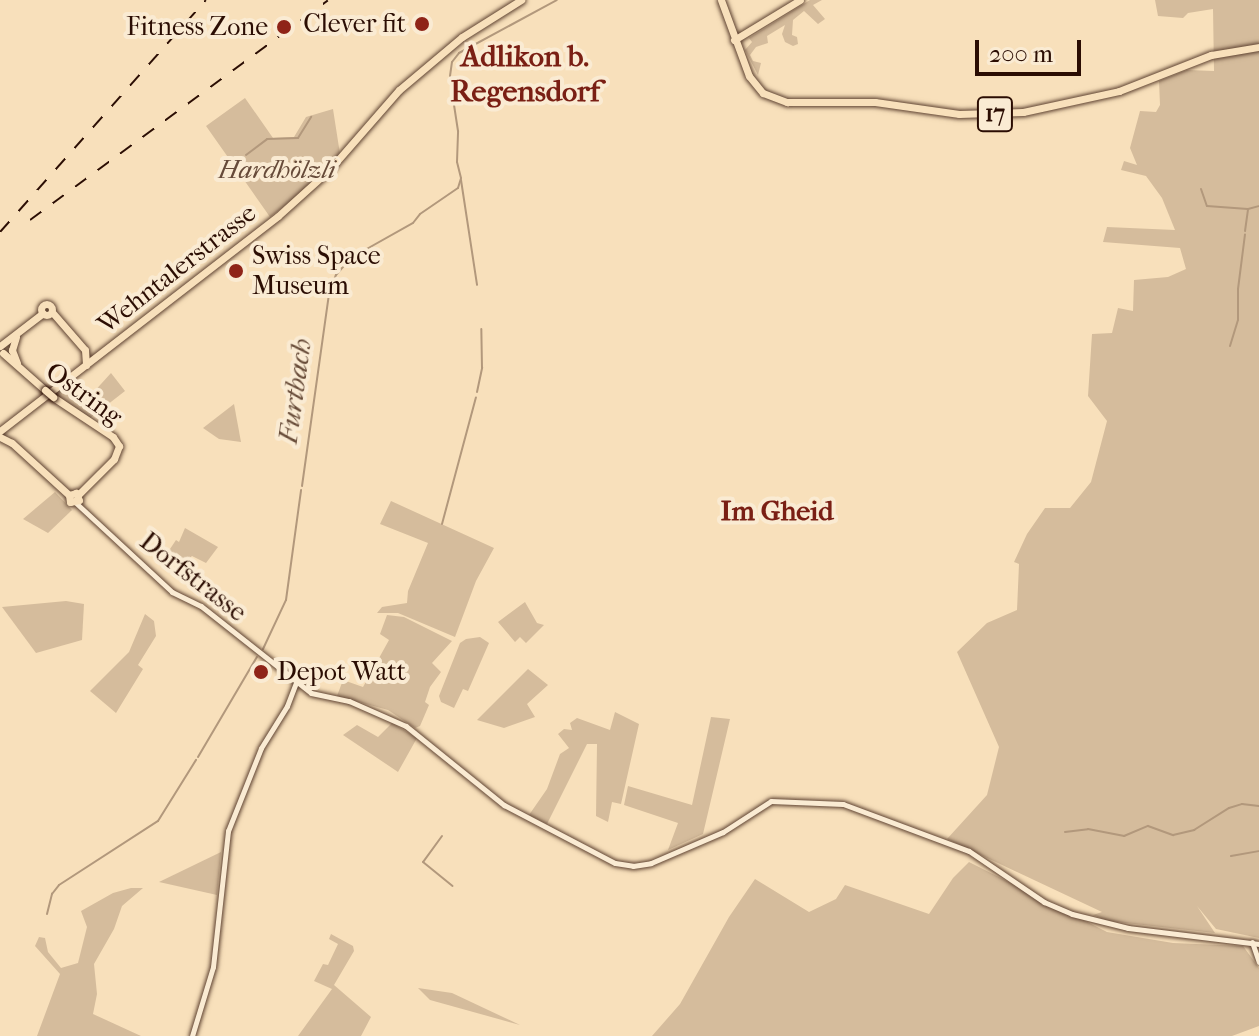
<!DOCTYPE html>
<html>
<head>
<meta charset="utf-8">
<style>
  body { margin:0 }
  #map { position:relative; width:1259px; height:1036px; overflow:hidden; background:#f8e0bb; font-family:"IM FELL French Canon",serif }
  div>[style] { position:absolute }
  [style*='--x'] { left:calc(var(--x)*1px); top:calc(var(--y)*1px); width:calc(var(--w)*1px); rotate:calc(var(--a)*1deg) }
  .green>* { inset:0; background:#d5bc9c }
  .stream>* { height:2px; margin:-1px; padding:0 1px; transform-origin:1px; border-radius:1px; background:#b2987c }
  .roads { filter:drop-shadow(0 0 2px #5e4231) drop-shadow(0 0 2px #5e4231) }
  .minor>* { height:5px; margin:-2.5px; padding:0 2.5px; transform-origin:2.5px; border-radius:2.5px; background:#faebd3 }
  .major>* { height:7px; margin:-3.5px; padding:0 3.5px; transform-origin:3.5px; border-radius:3.5px; background:#f8e0bb }
  .major>.ring { margin:-3.5px; padding:0; box-sizing:content-box; background:none; border:7px solid #f8e0bb; border-radius:50% }
  .rail>* { height:2px; margin-top:-1px; transform-origin:0; background:repeating-linear-gradient(90deg,#2b0d03 0 14px,transparent 0 28px) }
  .bridges { filter:drop-shadow(0 0 2px #2b0d03) drop-shadow(0 0 2px #2b0d03) }
  .major-bridge>* { height:7px; margin:-3.5px; padding:0 3.5px; transform-origin:3.5px; border-radius:3.5px; background:#f8e0bb }
  .dots>* { width:22px; height:22px; translate:-50% -50%; box-sizing:border-box; border:4px solid #faebd3; border-radius:50% }
  span { translate:-50% -50%; white-space:nowrap; text-align:center; line-height:1.15; -webkit-text-stroke:8px #faebd3; paint-order:stroke }
  .shield-label span { padding:2px 6px; background:#faebd3; border:2px solid; border-radius:6px; -webkit-text-stroke-width:0 }
  .shield-label { font-size:24px; color:#2b0d03; font-weight:700 }
  .poi-label { font-size:26px; color:#2b0d03 }
  .right { translate:-100% -50%; text-align:right }
  .left { translate:0 -50%; text-align:left }
  .park-label { font-size:26px; color:#664a39; font-style:italic }
  .street-label { font-size:26px; color:#2b0d03 }
  .water-label { font-size:28px; color:#684c39; font-style:italic }
  .neighbourhood-label { font-size:28px; color:#7a1f14; font-weight:700 }
  .quarter-label { font-size:30px; color:#7a1f14; font-weight:700 }
  .scale { position:absolute; left:975px; top:40px; width:106px; height:36px; box-sizing:border-box; border:4px solid #2b0d03; border-top:0; padding-left:10px; font-size:24px; line-height:28px; white-space:nowrap; color:#2b0d03; -webkit-text-stroke:6px #faebd3; paint-order:stroke }
</style>
</head>
<body>
<div id="map">
  <div class="green">
    <div style="clip-path:polygon(810px 0,822px 0,813px 5px,825px 19px,818px 24px,804px 11px,793px 20px,792px 35px,797px 37px,798px 44px,793px 46px,785px 42px,782px 34px,785px 25px,767px 36px,768px 43px,756px 47px,750px 55px,753px 61px,761px 63px,758px 75px,745px 50px,752px 42px,749px 38px)"></div>
    <div style="clip-path:polygon(1155px 0,1259px 0,1259px 938px,1216px 929px,1197px 906px,1215px 933px,1108px 921px,1093px 915px,1102px 912px,947px 839px,987px 795px,999px 747px,957px 652px,987px 623px,1017px 610px,1019px 564px,1014px 562px,1027px 534px,1045px 508px,1070px 508px,1091px 482px,1107px 421px,1088px 396px,1092px 334px,1112px 333px,1118px 308px,1133px 311px,1134px 280px,1168px 277px,1186px 269px,1180px 248px,1103px 242px,1107px 227px,1175px 230px,1162px 198px,1146px 176px,1121px 170px,1124px 161px,1137px 165px,1130px 148px,1140px 111px,1156px 112px,1160px 105px,1159px 81px,1187px 70px,1214px 71px,1213px 9px,1188px 13px,1183px 18px,1158px 16px)"></div>
    <div style="clip-path:polygon(245px 98px,273px 138px,294px 137px,306px 117px,333px 109px,340px 154px,299px 195px,270px 217px,206px 126px)"></div>
    <div style="clip-path:polygon(111px 373px,125px 391px,89px 419px,56px 395px,64px 387px,81px 406px)"></div>
    <div style="clip-path:polygon(234px 404px,241px 442px,219px 439px,203px 428px)"></div>
    <div style="clip-path:polygon(55px 492px,72px 510px,48px 533px,23px 519px)"></div>
    <div style="clip-path:polygon(391px 501px,494px 548px,476px 581px,455px 637px,398px 613px,377px 613px,382px 607px,407px 603px,408px 591px,428px 543px,380px 524px)"></div>
    <div style="clip-path:polygon(185px 528px,218px 547px,206px 563px,192px 556px,184px 563px,168px 552px,176px 540px,179px 542px)"></div>
    <div style="clip-path:polygon(66px 601px,84px 604px,82px 640px,36px 653px,2px 607px)"></div>
    <div style="clip-path:polygon(525px 602px,537px 623px,544px 625px,526px 643px,520px 637px,515px 642px,498px 622px)"></div>
    <div style="clip-path:polygon(145px 614px,154px 621px,156px 636px,138px 665px,143px 669px,116px 713px,90px 691px,129px 652px)"></div>
    <div style="clip-path:polygon(387px 615px,404px 617px,452px 641px,432px 663px,441px 672px,430px 687px,425px 702px,429px 705px,420px 726px,415px 728px,388px 710px,337px 696px,343px 680px,363px 687px,389px 640px,380px 634px)"></div>
    <div style="clip-path:polygon(480px 637px,489px 643px,468px 691px,463px 689px,454px 708px,441px 702px,439px 696px,460px 643px,466px 639px)"></div>
    <div style="clip-path:polygon(528px 669px,548px 685px,527px 704px,535px 717px,504px 728px,477px 720px)"></div>
    <div style="clip-path:polygon(615px 712px,639px 724px,621px 804px,612px 802px,608px 822px,596px 816px,597px 744px,587px 744px,547px 824px,529px 815px,547px 789px,560px 754px,569px 748px,558px 734px,564px 729px,572px 730px,570px 723px,577px 718px,610px 730px)"></div>
    <div style="clip-path:polygon(711px 717px,730px 719px,703px 834px,668px 850px,678px 823px,624px 805px,628px 786px,692px 805px)"></div>
    <div style="clip-path:polygon(392px 723px,417px 738px,398px 772px,343px 735px,357px 725px,378px 737px)"></div>
    <div style="clip-path:polygon(221px 852px,217px 895px,159px 882px)"></div>
    <div style="clip-path:polygon(969px 862px,1107px 932px,1173px 943px,1243px 946px,1259px 968px,1259px 1026px,1232px 1036px,652px 1036px,680px 1004px,729px 917px,755px 879px,809px 912px,836px 899px,845px 885px,929px 914px,953px 878px)"></div>
    <div style="clip-path:polygon(131px 888px,143px 888px,122px 906px,114px 929px,94px 964px,97px 994px,93px 1014px,141px 1036px,37px 1036px,60px 974px,35px 946px,39px 937px,45px 938px,48px 952px,61px 968px,78px 963px,87px 927px,81px 911px,113px 893px)"></div>
    <div style="clip-path:polygon(331px 934px,353px 946px,354px 951px,334px 985px,371px 1017px,361px 1036px,298px 1036px,332px 989px,314px 981px,323px 964px,328px 965px,338px 944px,329px 939px)"></div>
    <div style="clip-path:polygon(418px 988px,452px 993px,520px 1025px,430px 1000px)"></div>
  </div>
  <div class="stream">
    <div style="--x:450;--y:76;--w:14;--a:-82"></div>
    <div style="--x:452;--y:62;--w:11;--a:-52"></div>
    <div style="--x:459;--y:53;--w:111;--a:-28.4"></div>
    <div style="--x:246;--y:155;--w:26;--a:-37"></div>
    <div style="--x:267;--y:139;--w:31;--a:-2"></div>
    <div style="--x:298;--y:138;--w:25;--a:-58"></div>
    <div style="--x:461;--y:180;--w:106;--a:81.3"></div>
    <div style="--x:1201;--y:189;--w:18;--a:71"></div>
    <div style="--x:1207;--y:206;--w:41;--a:4.2"></div>
    <div style="--x:1248;--y:209;--w:11;--a:-15"></div>
    <div style="--x:1245;--y:231;--w:22;--a:-82"></div>
    <div style="--x:356;--y:255;--w:65;--a:-29.3"></div>
    <div style="--x:413;--y:223;--w:11;--a:-52"></div>
    <div style="--x:420;--y:214;--w:46;--a:-34.4"></div>
    <div style="--x:458;--y:188;--w:10;--a:-73"></div>
    <div style="--x:461;--y:178;--w:16;--a:-104"></div>
    <div style="--x:457;--y:162;--w:31;--a:-88"></div>
    <div style="--x:458;--y:131;--w:47;--a:-98.7"></div>
    <div style="--x:1230;--y:346;--w:27;--a:-73"></div>
    <div style="--x:1238;--y:320;--w:31;--a:-90"></div>
    <div style="--x:1238;--y:289;--w:55;--a:-82.7"></div>
    <div style="--x:477;--y:392;--w:25;--a:-78"></div>
    <div style="--x:482;--y:368;--w:39;--a:-91"></div>
    <div style="--x:302;--y:486;--w:194;--a:-82"></div>
    <div style="--x:329;--y:294;--w:20;--a:-70"></div>
    <div style="--x:336;--y:275;--w:20;--a:-49"></div>
    <div style="--x:442;--y:524;--w:131;--a:-75"></div>
    <div style="--x:263;--y:649;--w:54;--a:-64.9"></div>
    <div style="--x:286;--y:600;--w:111;--a:-82.2"></div>
    <div style="--x:198;--y:757;--w:116;--a:-59.5"></div>
    <div style="--x:1065;--y:832;--w:23;--a:-7"></div>
    <div style="--x:1088;--y:829;--w:37;--a:11"></div>
    <div style="--x:1124;--y:836;--w:26;--a:-23"></div>
    <div style="--x:1148;--y:826;--w:27;--a:20"></div>
    <div style="--x:1173;--y:835;--w:22;--a:-13"></div>
    <div style="--x:1194;--y:830;--w:41;--a:-32.2"></div>
    <div style="--x:1229;--y:808;--w:14;--a:-17"></div>
    <div style="--x:1242;--y:804;--w:17;--a:7"></div>
    <div style="--x:442;--y:836;--w:32;--a:126"></div>
    <div style="--x:423;--y:862;--w:38;--a:39"></div>
    <div style="--x:1231;--y:856;--w:28;--a:-10"></div>
    <div style="--x:47;--y:914;--w:21;--a:-76"></div>
    <div style="--x:52;--y:894;--w:11;--a:-52"></div>
    <div style="--x:59;--y:885;--w:118;--a:-32.9"></div>
    <div style="--x:158;--y:821;--w:72;--a:-58.1"></div>
  </div>
  <div class="roads">
    <div class="minor">
      <div style="--x:76;--y:503;--w:131;--a:42.8"></div>
      <div style="--x:172;--y:592;--w:32;--a:26"></div>
      <div style="--x:201;--y:606;--w:140;--a:38.3"></div>
      <div style="--x:311;--y:693;--w:39;--a:12"></div>
      <div style="--x:349;--y:701;--w:62;--a:23.7"></div>
      <div style="--x:406;--y:726;--w:126;--a:38.9"></div>
      <div style="--x:504;--y:805;--w:125;--a:27.6"></div>
      <div style="--x:615;--y:863;--w:18;--a:9"></div>
      <div style="--x:633;--y:866;--w:18;--a:-9"></div>
      <div style="--x:651;--y:863;--w:78;--a:-23.3"></div>
      <div style="--x:723;--y:832;--w:57;--a:-32.9"></div>
      <div style="--x:771;--y:801;--w:72;--a:2.4"></div>
      <div style="--x:843;--y:804;--w:134;--a:20.5"></div>
      <div style="--x:969;--y:851;--w:91;--a:34.2"></div>
      <div style="--x:1044;--y:902;--w:30;--a:23"></div>
      <div style="--x:1072;--y:914;--w:58;--a:14"></div>
      <div style="--x:1128;--y:928;--w:132;--a:7"></div>
      <div style="--x:1252;--y:942;--w:21;--a:71"></div>
      <div style="--x:192;--y:1036;--w:72;--a:-73.1"></div>
      <div style="--x:213;--y:967;--w:137;--a:-83.7"></div>
      <div style="--x:228;--y:831;--w:89;--a:-68.3"></div>
      <div style="--x:261;--y:748;--w:49;--a:-58.2"></div>
      <div style="--x:287;--y:706;--w:26;--a:-69"></div>
    </div>
    <div class="major">
      <div style="--x:721;--y:0;--w:81;--a:69.8"></div>
      <div style="--x:749;--y:76;--w:22;--a:51"></div>
      <div style="--x:763;--y:93;--w:26;--a:21"></div>
      <div style="--x:787;--y:102;--w:88;--a:0"></div>
      <div style="--x:875;--y:102;--w:85;--a:8.1"></div>
      <div style="--x:959;--y:114;--w:64;--a:-1.8"></div>
      <div style="--x:1023;--y:112;--w:98;--a:-12.3"></div>
      <div style="--x:1119;--y:91;--w:99;--a:-21.4"></div>
      <div style="--x:1211;--y:55;--w:49;--a:-9.5"></div>
      <div style="--x:734;--y:40;--w:77;--a:-31.2"></div>
      <div class="ring" style="left:41.5px;top:304.5px;width:4px;height:4px"></div>
      <div style="--x:52;--y:312;--w:50;--a:49"></div>
      <div style="--x:85;--y:350;--w:15;--a:86"></div>
      <div style="--x:16;--y:337;--w:14;--a:107"></div>
      <div style="--x:12;--y:350;--w:14;--a:69"></div>
      <div style="--x:0;--y:346;--w:54;--a:-37.5"></div>
      <div style="--x:3;--y:353;--w:56;--a:41.4"></div>
      <div style="--x:53;--y:397;--w:72;--a:33.7"></div>
      <div style="--x:113;--y:437;--w:11;--a:56"></div>
      <div style="--x:119;--y:446;--w:14;--a:111"></div>
      <div style="--x:114;--y:459;--w:51;--a:135"></div>
      <div style="--x:0;--y:431;--w:351;--a:-37.7"></div>
      <div style="--x:278;--y:216;--w:70;--a:-42.1"></div>
      <div style="--x:330;--y:169;--w:105;--a:-48.9"></div>
      <div style="--x:399;--y:90;--w:82;--a:-40.1"></div>
      <div style="--x:462;--y:37;--w:70;--a:-32.1"></div>
      <div style="--x:0;--y:437;--w:13;--a:27"></div>
      <div style="--x:12;--y:443;--w:77;--a:42.4"></div>
      <div style="--x:69;--y:495;--w:7;--a:82"></div>
      <div style="--x:70;--y:502;--w:9;--a:-13"></div>
      <div style="--x:79;--y:500;--w:8;--a:-113"></div>
      <div style="--x:76;--y:493;--w:7;--a:164"></div>
    </div>
  </div>
  <div class="rail">
    <div style="--x:30;--y:220;--w:370;--a:-36.4"></div>
    <div style="--x:0;--y:232;--w:310;--a:-48.4"></div>
  </div>
  <div class="bridges">
    <div class="major-bridge">
      <div style="--x:45;--y:390;--w:11;--a:41"></div>
    </div>
  </div>
  <div class="dots">
    <div style="left:422px;top:24px;background:#8f2418"></div>
    <div style="left:284px;top:27px;background:#8f2418"></div>
    <div style="left:236px;top:271px;background:#8f2418"></div>
    <div style="left:261px;top:672px;background:#8f2418"></div>
  </div>
  <div class="shield-label">
    <span style="left:995px;top:114px">17</span>
  </div>
  <div class="poi-label">
    <span class="right" style="left:406px;top:24px">Clever fit</span>
    <span class="right" style="left:268px;top:27px">Fitness Zone</span>
    <span class="left" style="left:252px;top:271px">Swiss Space<br>Museum</span>
    <span class="left" style="left:277px;top:672px">Depot Watt</span>
  </div>
  <div class="park-label">
    <span style="left:277px;top:170px">Hardhölzli</span>
  </div>
  <div class="street-label">
    <span style="left:177px;top:269px;rotate:-38deg">Wehntalerstrasse</span>
    <span style="left:84px;top:394px;rotate:36deg">Ostring</span>
    <span style="left:193px;top:577px;rotate:38deg">Dorfstrasse</span>
  </div>
  <div class="water-label">
    <span style="left:295px;top:391px;rotate:-82deg">Furtbach</span>
  </div>
  <div class="neighbourhood-label">
    <span style="left:777px;top:511px">Im Gheid</span>
  </div>
  <div class="quarter-label">
    <span style="left:525px;top:74px">Adlikon b.<br>Regensdorf</span>
  </div>
  <div class="scale">200 m</div>
</div>
</body>
</html>
